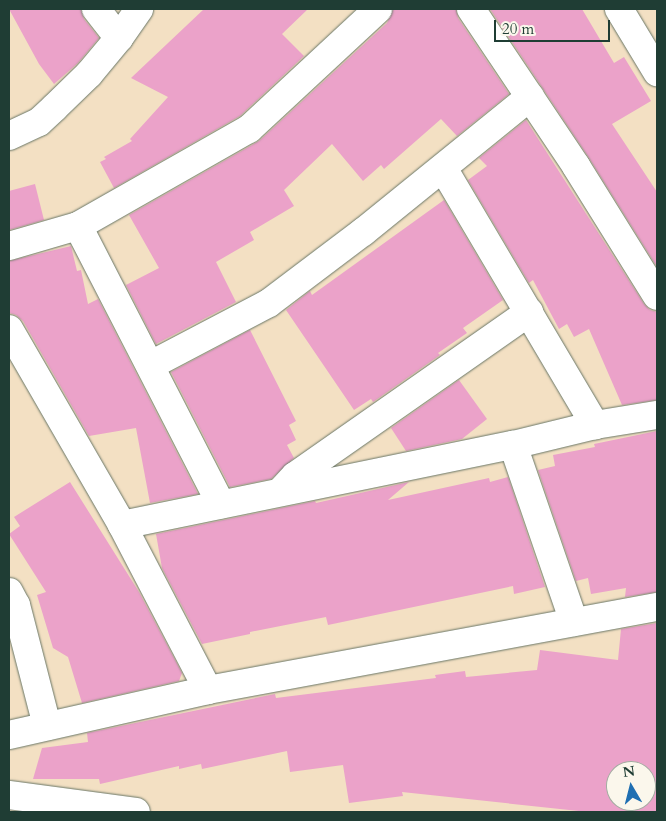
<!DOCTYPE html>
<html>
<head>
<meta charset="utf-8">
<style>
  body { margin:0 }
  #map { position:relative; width:666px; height:821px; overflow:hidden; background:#f3e0c3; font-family:Cardo,serif }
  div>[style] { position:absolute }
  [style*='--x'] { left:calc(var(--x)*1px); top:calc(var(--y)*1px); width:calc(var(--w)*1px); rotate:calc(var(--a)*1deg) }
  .building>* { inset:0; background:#eba2c9 }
  .roads { filter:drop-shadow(0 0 1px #697666) drop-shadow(0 0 1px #697666) }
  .minor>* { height:28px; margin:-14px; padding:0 14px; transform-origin:14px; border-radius:14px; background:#fff }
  span { translate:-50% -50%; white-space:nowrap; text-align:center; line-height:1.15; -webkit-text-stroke:4px #fbf7ec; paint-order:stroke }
  .frame { position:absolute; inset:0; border:10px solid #1f3d34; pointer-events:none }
  .north { position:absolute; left:606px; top:761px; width:50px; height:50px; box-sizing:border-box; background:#fbf7ec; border:1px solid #a3ada2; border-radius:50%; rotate:352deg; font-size:14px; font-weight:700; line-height:20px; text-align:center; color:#1f3d34 }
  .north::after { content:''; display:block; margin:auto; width:18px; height:22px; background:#1f6fb2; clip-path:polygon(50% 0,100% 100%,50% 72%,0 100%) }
  .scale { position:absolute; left:494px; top:20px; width:116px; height:22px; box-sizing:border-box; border:2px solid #1f3d34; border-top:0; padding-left:6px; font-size:15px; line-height:18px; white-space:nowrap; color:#1f3d34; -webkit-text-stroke:4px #fbf7ec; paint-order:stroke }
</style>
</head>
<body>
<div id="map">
  <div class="building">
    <div style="clip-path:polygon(9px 9px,81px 9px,84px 19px,99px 38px,78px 63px,54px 84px,39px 64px)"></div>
    <div style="clip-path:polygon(204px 9px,308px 9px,282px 34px,304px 56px,240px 116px,114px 188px,100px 162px,106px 159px,104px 157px,132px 141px,130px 139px,168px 97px,131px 78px)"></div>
    <div style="clip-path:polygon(393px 9px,456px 9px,458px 18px,509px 94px,457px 136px,441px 119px,384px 169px,381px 165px,363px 181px,332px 144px,284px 190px,294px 206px,250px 232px,254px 240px,216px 262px,236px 302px,156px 344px,126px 285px,159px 268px,129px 215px,259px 141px,387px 23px)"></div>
    <div style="clip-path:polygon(490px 9px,582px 9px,614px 63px,624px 57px,651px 101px,612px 124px,657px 192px,657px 267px,589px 158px)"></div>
    <div style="clip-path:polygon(526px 120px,644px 304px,650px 310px,657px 312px,657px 400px,622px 405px,589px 329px,574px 337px,567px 324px,559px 329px,533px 280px,529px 283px,468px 180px,487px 166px,479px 158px)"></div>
    <div style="clip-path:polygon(35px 184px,44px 220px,9px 230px,9px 191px)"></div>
    <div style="clip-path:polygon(444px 200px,503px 300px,463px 328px,467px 333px,438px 353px,440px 355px,373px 402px,371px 399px,354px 410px,286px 310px,310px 291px,312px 295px)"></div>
    <div style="clip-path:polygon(71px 246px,77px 271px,81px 270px,88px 304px,98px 299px,198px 494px,150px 503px,136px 428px,89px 436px,23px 321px,16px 315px,9px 313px,9px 261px)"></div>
    <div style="clip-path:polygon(250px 330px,296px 421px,289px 425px,296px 440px,287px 445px,294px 458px,271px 479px,230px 487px,171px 372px)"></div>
    <div style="clip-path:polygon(459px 380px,487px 419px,462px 439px,406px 451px,391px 428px)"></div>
    <div style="clip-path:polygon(657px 431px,657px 592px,625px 597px,626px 588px,591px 594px,588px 578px,576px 581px,538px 470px,555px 466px,553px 455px,595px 447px,594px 444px)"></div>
    <div style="clip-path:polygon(508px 477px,545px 587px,514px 594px,513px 586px,328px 625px,326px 617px,250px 632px,250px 634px,202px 644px,162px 568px,156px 534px,315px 501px,316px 503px,409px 482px,388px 500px,489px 478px,490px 482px)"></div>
    <div style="clip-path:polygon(70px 482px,139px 592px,182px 673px,179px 681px,82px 703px,68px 657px,53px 648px,37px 595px,46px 592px,9px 534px,20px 526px,14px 517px)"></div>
    <div style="clip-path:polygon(evenodd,657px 623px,657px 812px,588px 812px,402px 792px,403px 796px,349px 803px,343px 765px,290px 772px,287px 751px,202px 769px,201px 764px,179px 769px,179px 766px,100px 784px,99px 779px,33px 779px,42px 748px,88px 742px,87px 733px,275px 694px,276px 698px,436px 678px,435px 675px,465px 671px,466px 677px,537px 670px,540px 650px,618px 660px,621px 629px,657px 623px,616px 771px,646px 771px,646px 801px,616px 801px,616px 771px)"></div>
  </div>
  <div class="roads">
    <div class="minor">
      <div style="--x:96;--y:9;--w:37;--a:52"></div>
      <div style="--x:471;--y:9;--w:189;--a:56.2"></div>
      <div style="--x:576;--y:166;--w:153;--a:58.1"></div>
      <div style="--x:619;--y:9;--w:74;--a:58.9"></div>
      <div style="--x:9;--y:136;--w:33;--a:-25"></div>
      <div style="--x:39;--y:122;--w:21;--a:-43"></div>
      <div style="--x:54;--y:108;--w:49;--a:-44.2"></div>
      <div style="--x:89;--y:74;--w:47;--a:-50.2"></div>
      <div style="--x:119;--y:38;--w:35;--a:-55"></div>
      <div style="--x:443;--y:168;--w:299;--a:59.4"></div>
      <div style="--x:78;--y:226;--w:313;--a:62.8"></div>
      <div style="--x:9;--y:246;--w:72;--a:-16.2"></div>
      <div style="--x:78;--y:226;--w:197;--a:-29.6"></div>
      <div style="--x:249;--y:129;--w:176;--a:-42.9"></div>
      <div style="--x:9;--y:329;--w:226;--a:60"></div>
      <div style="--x:122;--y:525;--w:186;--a:62.5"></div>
      <div style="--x:151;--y:365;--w:133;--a:-27.7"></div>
      <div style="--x:269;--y:303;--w:118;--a:-37.1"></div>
      <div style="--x:363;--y:232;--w:215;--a:-39"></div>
      <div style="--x:513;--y:445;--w:187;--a:71"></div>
      <div style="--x:280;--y:492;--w:22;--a:-47"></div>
      <div style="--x:295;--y:476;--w:286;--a:-35"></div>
      <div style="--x:122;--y:525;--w:399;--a:-11.6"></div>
      <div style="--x:513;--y:445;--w:84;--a:-13.7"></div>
      <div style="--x:595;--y:425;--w:63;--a:-9.2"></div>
      <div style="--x:9;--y:592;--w:15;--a:62"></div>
      <div style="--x:16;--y:605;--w:125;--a:75.6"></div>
      <div style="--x:9;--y:735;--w:204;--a:-12.7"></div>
      <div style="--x:208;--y:690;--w:457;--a:-10.5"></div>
      <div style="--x:9;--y:795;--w:128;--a:7.6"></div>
    </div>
  </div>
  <div class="frame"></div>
  <div class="north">N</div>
  <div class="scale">20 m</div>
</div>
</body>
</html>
